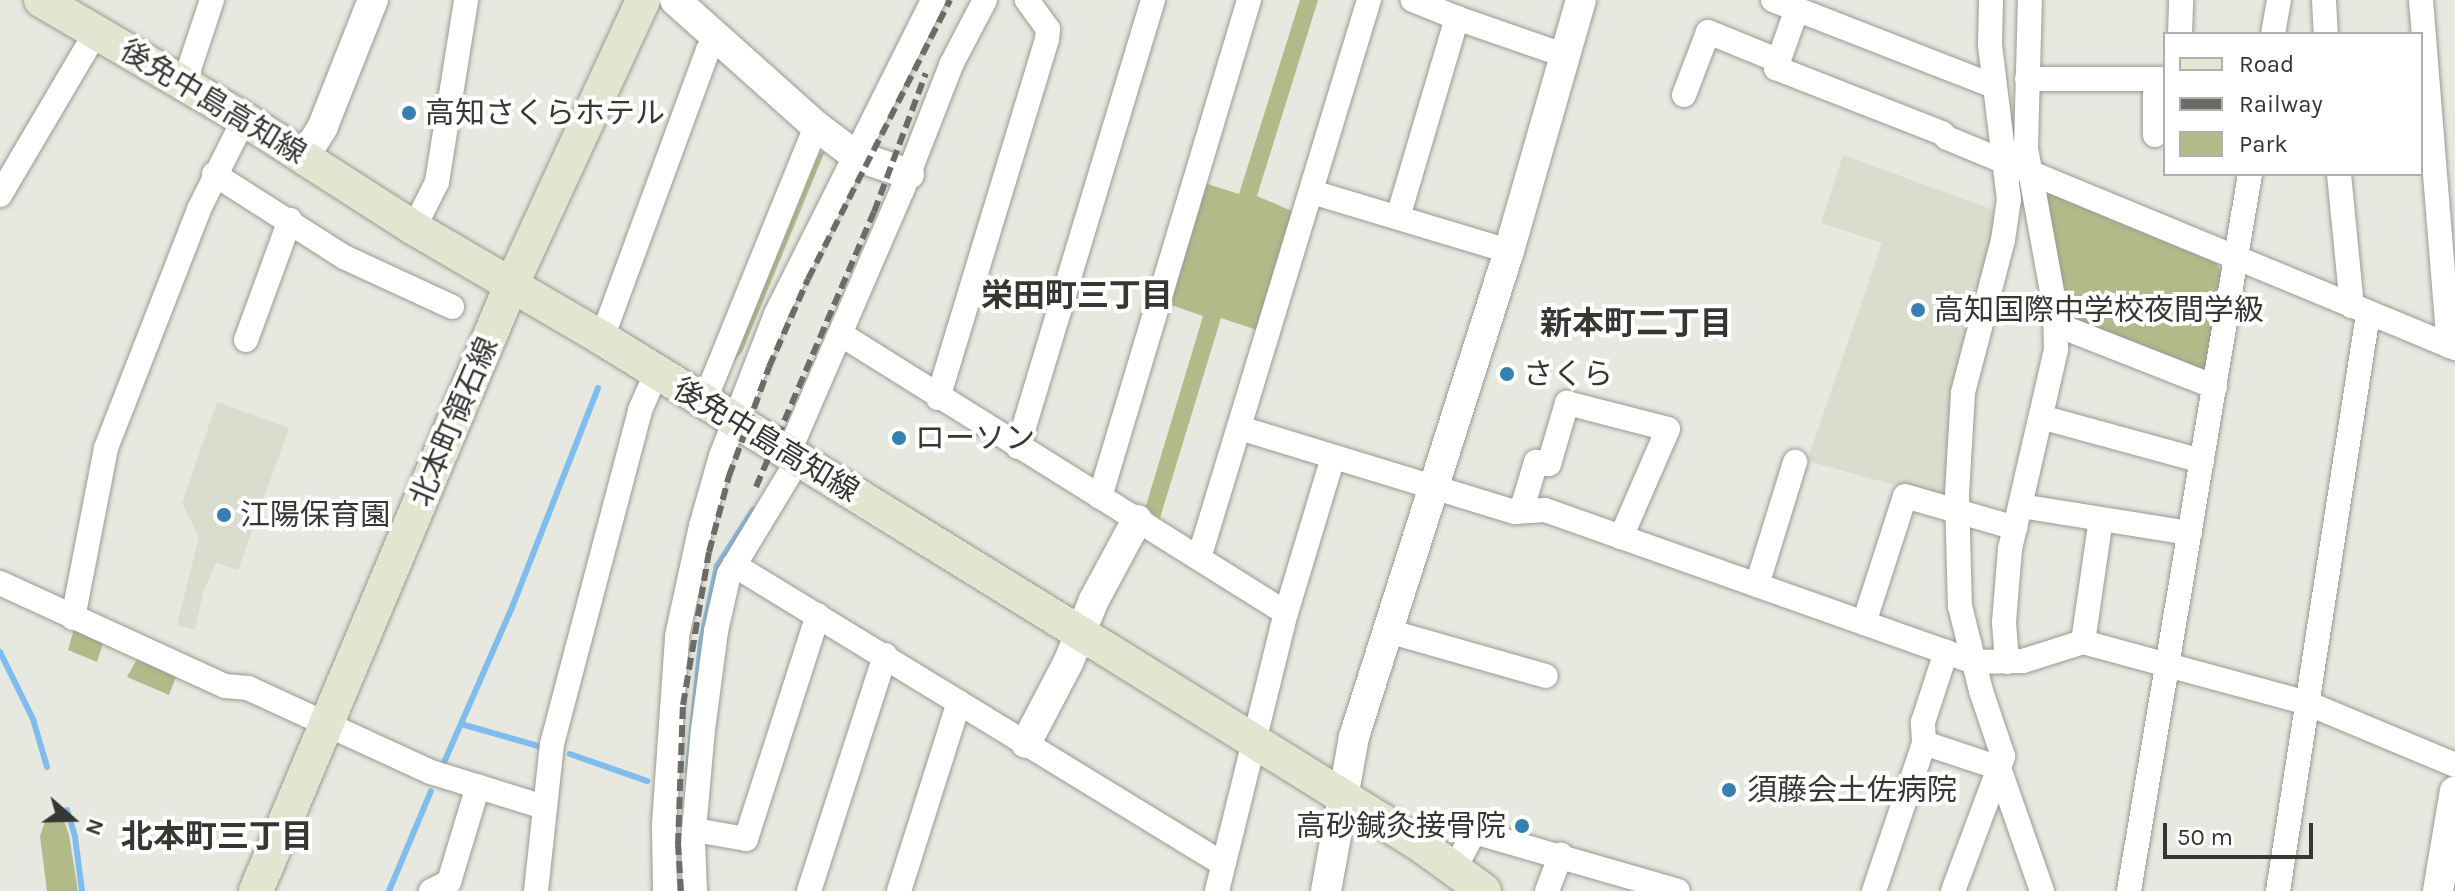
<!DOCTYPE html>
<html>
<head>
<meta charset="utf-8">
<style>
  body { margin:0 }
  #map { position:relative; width:2455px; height:891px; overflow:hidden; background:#e7e8e0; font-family:Karla,"Noto Sans JP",sans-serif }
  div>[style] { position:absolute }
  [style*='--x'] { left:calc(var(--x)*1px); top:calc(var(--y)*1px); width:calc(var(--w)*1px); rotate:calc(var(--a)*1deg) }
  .built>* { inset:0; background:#daddcd }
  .green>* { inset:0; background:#b2ba8a }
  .stream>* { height:6px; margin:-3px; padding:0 3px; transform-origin:3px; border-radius:3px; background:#7ebdee }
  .roads { filter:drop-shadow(0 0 2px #999b93) drop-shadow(0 0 2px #999b93) }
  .minor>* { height:24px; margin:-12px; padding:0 12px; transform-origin:12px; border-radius:12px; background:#fff }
  .tertiary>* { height:30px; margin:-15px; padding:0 15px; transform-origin:15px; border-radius:15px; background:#fff }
  .secondary>* { height:34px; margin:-17px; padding:0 17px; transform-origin:17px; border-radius:17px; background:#e2e5cf }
  .rail>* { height:6px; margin-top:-3px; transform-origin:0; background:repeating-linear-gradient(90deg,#6b6b67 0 12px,transparent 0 18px) }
  .dots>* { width:22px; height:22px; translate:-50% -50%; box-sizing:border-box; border:4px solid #fff; border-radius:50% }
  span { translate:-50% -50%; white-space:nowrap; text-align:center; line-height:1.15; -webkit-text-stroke:8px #fff; paint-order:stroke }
  .street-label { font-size:30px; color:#363633 }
  .poi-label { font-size:30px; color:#363633 }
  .left { translate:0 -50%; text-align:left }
  .right { translate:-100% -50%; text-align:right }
  .neighbourhood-label { font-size:32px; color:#363633; font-weight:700 }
  .legend { position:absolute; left:2163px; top:32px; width:260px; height:144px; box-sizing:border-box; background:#fff; border:2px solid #afafad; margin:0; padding:10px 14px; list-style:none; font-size:24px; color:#363633 }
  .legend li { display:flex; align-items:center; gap:16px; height:40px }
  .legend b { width:40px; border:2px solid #afafad }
  .north { position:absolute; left:32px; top:779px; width:80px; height:80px; -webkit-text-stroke:6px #fff; paint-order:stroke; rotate:110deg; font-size:22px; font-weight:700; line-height:32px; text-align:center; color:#363633 }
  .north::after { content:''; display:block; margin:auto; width:28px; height:36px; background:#363633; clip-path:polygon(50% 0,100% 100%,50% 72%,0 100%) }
  .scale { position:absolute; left:2163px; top:823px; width:150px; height:36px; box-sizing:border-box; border:4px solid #363633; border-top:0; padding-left:10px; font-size:24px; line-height:28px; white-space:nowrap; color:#363633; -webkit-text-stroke:6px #fff; paint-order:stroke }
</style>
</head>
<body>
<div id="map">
  <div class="built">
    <div style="clip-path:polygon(1843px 155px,2002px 213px,1950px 500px,1807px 461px,1882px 243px,1821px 223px)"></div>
    <div style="clip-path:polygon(217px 402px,289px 428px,238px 570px,216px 563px,204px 590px,195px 630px,177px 625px,199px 537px,182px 503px)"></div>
  </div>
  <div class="green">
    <div style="clip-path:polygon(1300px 0,1318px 0,1257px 196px,1294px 212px,1257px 330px,1221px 318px,1160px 518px,1145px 509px,1203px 316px,1168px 304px,1204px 183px,1239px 194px)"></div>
    <div style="clip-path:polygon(825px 151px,742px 352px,734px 361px,819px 154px)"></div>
    <div style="clip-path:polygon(2050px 194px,2216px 263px,2224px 276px,2207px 373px,2064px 315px,2044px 200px)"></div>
    <div style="clip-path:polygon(74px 629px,103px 643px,97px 662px,68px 650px)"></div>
    <div style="clip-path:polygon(137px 659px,177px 674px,169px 695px,127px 677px)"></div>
    <div style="clip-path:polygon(61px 812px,69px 835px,78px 891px,47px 891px,40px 836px,45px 822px)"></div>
  </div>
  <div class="stream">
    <div style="--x:0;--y:652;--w:75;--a:63.8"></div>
    <div style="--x:33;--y:719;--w:50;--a:73.7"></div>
    <div style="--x:461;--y:724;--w:87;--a:15.9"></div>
    <div style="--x:570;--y:754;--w:82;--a:19.3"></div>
    <div style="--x:442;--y:767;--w:177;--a:-66.3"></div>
    <div style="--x:513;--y:605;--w:233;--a:-68.6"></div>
    <div style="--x:688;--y:770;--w:129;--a:-84.2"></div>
    <div style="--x:701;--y:642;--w:78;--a:-78.1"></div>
    <div style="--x:717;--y:566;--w:67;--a:-57.3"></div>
    <div style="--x:67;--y:810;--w:28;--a:73"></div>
    <div style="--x:75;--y:837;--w:54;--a:82.6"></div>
    <div style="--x:389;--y:891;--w:108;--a:-67.2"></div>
  </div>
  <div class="roads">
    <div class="minor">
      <div style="--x:1773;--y:0;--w:237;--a:21.3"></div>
      <div style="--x:1991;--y:0;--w:45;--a:91.3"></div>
      <div style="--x:1990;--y:45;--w:155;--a:83"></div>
      <div style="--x:2009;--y:199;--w:41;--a:98.3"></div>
      <div style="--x:2003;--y:240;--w:158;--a:104.7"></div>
      <div style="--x:1963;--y:393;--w:102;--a:93.4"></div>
      <div style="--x:1957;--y:495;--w:111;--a:88.5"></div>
      <div style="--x:1960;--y:606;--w:88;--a:76.1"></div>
      <div style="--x:1981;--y:691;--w:69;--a:71.3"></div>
      <div style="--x:2003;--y:756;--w:13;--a:108"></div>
      <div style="--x:1999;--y:768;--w:130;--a:70.7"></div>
      <div style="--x:2324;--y:0;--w:34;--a:87"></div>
      <div style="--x:2421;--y:0;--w:347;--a:85.4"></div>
      <div style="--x:1797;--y:9;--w:63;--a:109.6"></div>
      <div style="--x:1776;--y:68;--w:178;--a:21.4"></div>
      <div style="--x:1942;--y:133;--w:7;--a:45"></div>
      <div style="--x:1947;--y:138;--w:550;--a:22.46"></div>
      <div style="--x:1457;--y:18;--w:115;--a:19.2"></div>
      <div style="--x:2180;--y:34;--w:34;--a:-88"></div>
      <div style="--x:2273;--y:34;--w:35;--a:-80"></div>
      <div style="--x:2027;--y:79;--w:138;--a:0"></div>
      <div style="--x:184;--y:84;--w:89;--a:-71.6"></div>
      <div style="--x:1684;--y:95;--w:67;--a:-69.1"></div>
      <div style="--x:1708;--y:32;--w:74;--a:22.1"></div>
      <div style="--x:2155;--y:135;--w:56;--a:-90"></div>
      <div style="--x:214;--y:174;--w:154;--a:32.6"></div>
      <div style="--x:344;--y:257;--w:119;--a:24.8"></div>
      <div style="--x:2339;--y:174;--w:133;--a:84.4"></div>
      <div style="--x:1312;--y:192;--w:206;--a:16.7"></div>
      <div style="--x:0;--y:195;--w:189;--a:-59.5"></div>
      <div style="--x:1398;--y:217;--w:208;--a:-73.5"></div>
      <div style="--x:1457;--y:18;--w:48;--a:-157.8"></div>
      <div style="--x:414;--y:228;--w:51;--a:-63.4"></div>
      <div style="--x:437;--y:182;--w:184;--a:-80.9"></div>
      <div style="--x:2055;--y:324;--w:172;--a:21.5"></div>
      <div style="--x:842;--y:335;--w:524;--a:32.05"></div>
      <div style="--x:1286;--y:613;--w:163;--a:-73.2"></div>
      <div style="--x:602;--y:338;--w:307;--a:-69.8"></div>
      <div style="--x:708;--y:50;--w:14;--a:-54"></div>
      <div style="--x:246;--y:340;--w:128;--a:-69.9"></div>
      <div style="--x:938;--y:398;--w:375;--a:-73.1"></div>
      <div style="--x:1047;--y:39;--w:10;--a:-84"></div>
      <div style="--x:1048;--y:29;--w:36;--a:-126"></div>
      <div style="--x:704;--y:402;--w:298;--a:-67.9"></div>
      <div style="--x:2041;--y:417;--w:167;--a:15.3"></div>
      <div style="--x:1240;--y:428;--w:288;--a:17"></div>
      <div style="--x:1515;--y:512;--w:30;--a:-4"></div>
      <div style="--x:1545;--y:510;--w:455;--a:19.5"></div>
      <div style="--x:1974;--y:662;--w:49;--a:-1.2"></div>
      <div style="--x:2023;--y:661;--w:63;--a:-17.6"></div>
      <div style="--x:2083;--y:642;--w:232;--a:15.2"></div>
      <div style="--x:2307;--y:703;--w:160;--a:22.7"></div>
      <div style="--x:1018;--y:447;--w:467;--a:-73.2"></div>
      <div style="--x:788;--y:454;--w:287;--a:-66.6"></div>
      <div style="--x:902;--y:191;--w:137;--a:-68.7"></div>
      <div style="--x:952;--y:63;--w:71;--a:-62.4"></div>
      <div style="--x:1100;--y:497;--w:519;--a:-73.31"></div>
      <div style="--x:2021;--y:506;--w:171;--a:9.1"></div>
      <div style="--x:1530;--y:511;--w:11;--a:-124"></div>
      <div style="--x:1524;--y:502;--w:42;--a:-73.3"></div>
      <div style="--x:1536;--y:462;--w:13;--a:9"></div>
      <div style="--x:1549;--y:464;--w:64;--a:-73.6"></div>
      <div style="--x:1567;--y:403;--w:104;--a:14.4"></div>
      <div style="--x:1668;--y:429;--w:118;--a:113.5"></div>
      <div style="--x:1199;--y:558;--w:583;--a:-73.06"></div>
      <div style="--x:734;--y:565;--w:573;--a:31.44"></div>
      <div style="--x:0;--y:583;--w:247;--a:24.6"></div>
      <div style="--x:225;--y:686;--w:23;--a:5"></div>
      <div style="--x:248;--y:688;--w:201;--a:24.7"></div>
      <div style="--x:431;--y:772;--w:118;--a:17.2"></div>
      <div style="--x:1757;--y:585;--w:129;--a:-72.8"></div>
      <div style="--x:73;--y:618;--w:173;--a:-79"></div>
      <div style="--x:106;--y:448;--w:256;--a:-68.7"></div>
      <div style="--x:199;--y:209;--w:101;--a:-63.4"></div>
      <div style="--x:1864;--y:623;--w:133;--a:-72.1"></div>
      <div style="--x:1905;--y:496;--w:115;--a:16.2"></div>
      <div style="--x:1388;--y:631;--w:164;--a:15.9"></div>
      <div style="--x:2083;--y:642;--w:124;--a:-81.7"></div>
      <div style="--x:2007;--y:662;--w:40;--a:-94.3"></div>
      <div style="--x:2004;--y:622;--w:73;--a:-85.3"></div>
      <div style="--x:2010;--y:549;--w:205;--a:-77"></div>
      <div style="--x:2056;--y:349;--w:41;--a:-91.4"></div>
      <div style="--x:2055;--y:308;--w:163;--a:-100.3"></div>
      <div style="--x:2026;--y:148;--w:148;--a:-88.5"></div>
      <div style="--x:1924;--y:743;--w:79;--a:18.4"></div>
      <div style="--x:1999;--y:768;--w:131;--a:110.5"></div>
      <div style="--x:695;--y:830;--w:52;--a:10"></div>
      <div style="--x:746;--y:839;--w:235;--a:-72.2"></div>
      <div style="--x:1455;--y:868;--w:41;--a:-62.2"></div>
      <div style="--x:1474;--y:832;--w:212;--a:16.1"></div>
      <div style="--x:431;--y:891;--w:20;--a:-27"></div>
      <div style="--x:449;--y:882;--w:100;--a:-73.2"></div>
      <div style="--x:536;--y:891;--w:148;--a:-83.8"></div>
      <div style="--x:552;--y:744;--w:345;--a:-75.2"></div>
      <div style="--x:640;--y:410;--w:39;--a:-66"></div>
      <div style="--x:665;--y:891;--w:67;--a:-90.9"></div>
      <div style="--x:664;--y:824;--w:188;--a:-86"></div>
      <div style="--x:677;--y:636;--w:113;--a:-77.7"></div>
      <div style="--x:701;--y:526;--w:73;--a:-74.1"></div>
      <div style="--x:721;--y:456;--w:152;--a:-68.8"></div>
      <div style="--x:776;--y:314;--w:351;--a:-63.4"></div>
      <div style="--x:695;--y:891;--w:50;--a:-92.3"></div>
      <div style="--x:693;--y:841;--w:111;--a:-84.9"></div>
      <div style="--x:703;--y:730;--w:100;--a:-82.5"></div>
      <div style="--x:716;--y:631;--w:58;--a:-77.2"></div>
      <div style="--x:729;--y:574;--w:133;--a:-58.8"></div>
      <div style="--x:809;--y:891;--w:248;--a:-72.1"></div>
      <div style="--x:899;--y:891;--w:198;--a:-72.4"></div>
      <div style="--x:1217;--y:891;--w:286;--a:-76.1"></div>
      <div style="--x:1547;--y:891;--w:39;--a:-69"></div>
      <div style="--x:1874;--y:891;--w:156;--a:-71.3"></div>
      <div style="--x:1924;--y:743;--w:21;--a:-93"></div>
      <div style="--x:1923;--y:722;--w:74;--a:-71.8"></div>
      <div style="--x:2129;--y:891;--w:727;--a:-80.42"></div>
      <div style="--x:2278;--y:891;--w:584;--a:-81.13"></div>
    </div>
    <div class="tertiary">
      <div style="--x:675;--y:0;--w:189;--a:41.8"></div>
      <div style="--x:816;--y:126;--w:50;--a:36.9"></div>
      <div style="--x:856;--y:156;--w:56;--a:18.8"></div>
      <div style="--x:304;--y:157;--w:36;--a:-58"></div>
      <div style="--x:323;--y:126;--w:136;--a:-68.4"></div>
      <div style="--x:1026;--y:743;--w:90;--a:-62.3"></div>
      <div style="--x:1068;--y:663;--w:68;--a:-67.6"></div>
      <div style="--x:1094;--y:600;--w:91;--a:-61.7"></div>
      <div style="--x:1326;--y:891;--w:157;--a:-79.7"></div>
      <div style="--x:1354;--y:737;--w:510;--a:-72.31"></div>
      <div style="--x:1509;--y:251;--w:261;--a:-74"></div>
      <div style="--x:2438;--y:891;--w:101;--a:-80.4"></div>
    </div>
    <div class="secondary">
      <div style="--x:41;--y:0;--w:235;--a:30.4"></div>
      <div style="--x:244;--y:119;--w:202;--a:32.7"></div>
      <div style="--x:414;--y:228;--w:218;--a:30.3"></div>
      <div style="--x:602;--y:338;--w:592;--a:31.68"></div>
      <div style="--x:1106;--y:649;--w:371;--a:31.9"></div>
      <div style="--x:1421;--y:845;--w:78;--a:36.1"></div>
      <div style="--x:256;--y:891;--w:657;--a:-67.15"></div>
      <div style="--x:511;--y:286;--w:315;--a:-65.2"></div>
    </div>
  </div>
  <div class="rail">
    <div style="--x:756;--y:487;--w:299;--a:-66.8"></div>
    <div style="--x:874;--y:212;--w:148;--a:-69.5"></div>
    <div style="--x:681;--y:891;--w:46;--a:-93.7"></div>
    <div style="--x:678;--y:845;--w:140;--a:-88"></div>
    <div style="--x:683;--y:705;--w:155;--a:-80.4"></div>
    <div style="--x:709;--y:552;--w:79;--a:-75.3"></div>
    <div style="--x:729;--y:476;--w:116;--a:-69.8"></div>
    <div style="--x:769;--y:367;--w:96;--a:-66.1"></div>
    <div style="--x:808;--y:279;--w:313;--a:-63"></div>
  </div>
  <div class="dots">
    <div style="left:409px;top:113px;background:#357fb3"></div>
    <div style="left:1918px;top:310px;background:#357fb3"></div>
    <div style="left:1507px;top:374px;background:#357fb3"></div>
    <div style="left:899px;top:438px;background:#357fb3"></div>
    <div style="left:224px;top:515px;background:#357fb3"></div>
    <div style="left:1729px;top:790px;background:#357fb3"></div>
    <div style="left:1522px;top:826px;background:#357fb3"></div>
  </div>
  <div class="street-label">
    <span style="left:213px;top:102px;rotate:31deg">後免中島高知線</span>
    <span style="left:454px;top:422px;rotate:-67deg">北本町領石線</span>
    <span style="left:766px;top:440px;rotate:31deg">後免中島高知線</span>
  </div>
  <div class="poi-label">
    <span class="left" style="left:425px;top:113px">高知さくらホテル</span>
    <span class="left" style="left:1934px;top:310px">高知国際中学校夜間学級</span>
    <span class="left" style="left:1523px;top:374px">さくら</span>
    <span class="left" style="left:915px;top:438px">ローソン</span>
    <span class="left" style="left:240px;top:515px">江陽保育園</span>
    <span class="left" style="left:1747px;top:790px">須藤会土佐病院</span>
    <span class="right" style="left:1506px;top:826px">高砂鍼灸接骨院</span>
  </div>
  <div class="neighbourhood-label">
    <span style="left:1077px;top:296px">栄田町三丁目</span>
    <span style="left:1636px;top:324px">新本町二丁目</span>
    <span style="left:217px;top:837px">北本町三丁目</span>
  </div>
  <ul class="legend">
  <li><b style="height:10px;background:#e2e5cf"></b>Road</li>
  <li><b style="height:10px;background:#6b6b67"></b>Railway</li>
  <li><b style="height:22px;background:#b2ba8a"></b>Park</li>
  </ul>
  <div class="north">N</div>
  <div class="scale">50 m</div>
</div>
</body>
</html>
